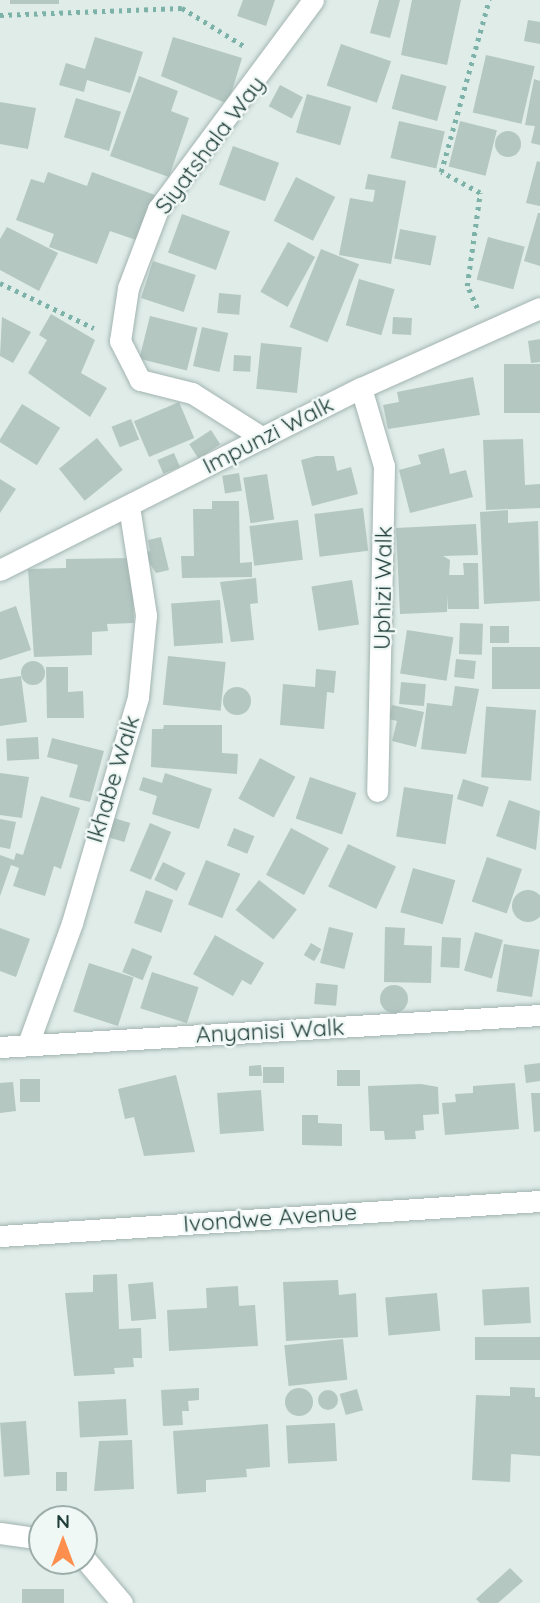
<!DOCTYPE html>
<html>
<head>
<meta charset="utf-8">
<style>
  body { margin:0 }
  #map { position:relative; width:540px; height:1603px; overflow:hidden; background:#dfece8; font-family:Quicksand,sans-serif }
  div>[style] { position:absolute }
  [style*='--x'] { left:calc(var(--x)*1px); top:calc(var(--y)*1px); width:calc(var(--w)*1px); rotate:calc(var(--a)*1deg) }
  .building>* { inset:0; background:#b4c7c1; transform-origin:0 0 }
  .round { border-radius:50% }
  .path>* { height:4.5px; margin-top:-2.25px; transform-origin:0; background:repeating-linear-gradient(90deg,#7db2a8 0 3.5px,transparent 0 8.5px) }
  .roads { filter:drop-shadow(0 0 2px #a2b4b0) drop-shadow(0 0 2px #a2b4b0) }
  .street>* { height:21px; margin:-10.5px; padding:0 10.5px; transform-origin:10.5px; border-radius:10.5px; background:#fff }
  span { translate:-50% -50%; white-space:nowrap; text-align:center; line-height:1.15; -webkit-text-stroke:5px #f0f8f5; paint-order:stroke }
  .street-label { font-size:23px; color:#1f3d39 }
  .north { position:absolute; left:28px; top:1505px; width:70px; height:70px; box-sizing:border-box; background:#f0f8f5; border:2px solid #9cadaa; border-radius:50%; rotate:0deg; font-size:19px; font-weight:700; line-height:28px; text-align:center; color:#1f3d39 }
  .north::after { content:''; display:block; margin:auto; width:24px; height:32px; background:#fc8f4d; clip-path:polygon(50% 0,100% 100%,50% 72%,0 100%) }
</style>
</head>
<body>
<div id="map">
  <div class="building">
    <div style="left:10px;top:0;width:49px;height:4px"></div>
    <div style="clip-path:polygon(243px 0,275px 0,266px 26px,237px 16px)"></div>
    <div style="clip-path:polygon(379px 0,400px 0,390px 38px,370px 33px)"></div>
    <div style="clip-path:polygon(412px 0,461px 0,447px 65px,401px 55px)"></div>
    <div style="clip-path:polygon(528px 20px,540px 22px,540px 44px,524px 41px)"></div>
    <div style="clip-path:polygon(95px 37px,143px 52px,130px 93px,87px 80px,84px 92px,59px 85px,66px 63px,85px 69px)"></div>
    <div style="clip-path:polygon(173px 37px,242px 58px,228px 104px,161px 76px)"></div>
    <div style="left:341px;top:44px;width:53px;height:44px;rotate:19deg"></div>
    <div style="left:486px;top:55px;width:50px;height:59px;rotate:13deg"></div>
    <div style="left:401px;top:74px;width:47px;height:36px;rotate:15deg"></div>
    <div style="clip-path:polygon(139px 76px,178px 91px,171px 111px,189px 118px,169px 177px,110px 156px)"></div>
    <div style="clip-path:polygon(534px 79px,540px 81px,540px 145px,531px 143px,535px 126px,525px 125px)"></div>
    <div style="left:280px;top:85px;width:26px;height:24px;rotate:28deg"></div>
    <div style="left:307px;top:94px;width:46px;height:40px;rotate:16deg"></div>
    <div style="left:76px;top:98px;width:47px;height:41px;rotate:17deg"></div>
    <div style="clip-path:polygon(0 102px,36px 108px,28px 149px,0 144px)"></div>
    <div style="left:399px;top:121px;width:47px;height:38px;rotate:13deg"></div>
    <div style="left:460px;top:121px;width:38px;height:47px;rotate:14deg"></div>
    <div class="round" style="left:495px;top:131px;width:26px;height:26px"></div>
    <div style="left:233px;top:146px;width:49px;height:41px;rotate:20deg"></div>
    <div style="clip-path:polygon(537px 161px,540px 162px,540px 206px,526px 203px)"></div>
    <div style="clip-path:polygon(48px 172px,87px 186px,92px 172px,155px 195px,139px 241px,110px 231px,97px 264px,49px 247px,54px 234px,16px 220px,31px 179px,44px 183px)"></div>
    <div style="clip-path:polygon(368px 174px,406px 181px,391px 264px,339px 255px,350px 198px,373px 202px,375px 190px,365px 189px)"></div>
    <div style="left:296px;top:177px;width:44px;height:49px;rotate:27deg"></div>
    <div style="clip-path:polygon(538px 213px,540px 213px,540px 266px,524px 261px)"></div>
    <div style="left:182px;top:214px;width:51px;height:41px;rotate:20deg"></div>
    <div style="clip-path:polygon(7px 227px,58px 253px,39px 291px,0 270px,0 239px)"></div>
    <div style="left:400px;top:229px;width:37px;height:30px;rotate:11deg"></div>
    <div style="left:488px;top:237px;width:38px;height:44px;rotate:15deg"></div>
    <div style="left:288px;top:242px;width:31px;height:57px;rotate:29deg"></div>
    <div style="left:321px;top:249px;width:41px;height:84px;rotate:22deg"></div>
    <div style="left:153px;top:261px;width:45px;height:39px;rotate:18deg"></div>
    <div style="left:359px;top:279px;width:37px;height:48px;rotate:16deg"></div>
    <div style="left:219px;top:293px;width:22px;height:20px;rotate:5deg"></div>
    <div style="clip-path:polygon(51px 314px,95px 340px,81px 373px,107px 388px,90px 417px,28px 373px,47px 340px,39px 335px)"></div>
    <div style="left:150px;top:316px;width:49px;height:44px;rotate:14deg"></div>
    <div style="clip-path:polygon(2px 317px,31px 332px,13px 363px,0 356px)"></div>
    <div style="left:393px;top:317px;width:19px;height:17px;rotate:3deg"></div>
    <div style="left:202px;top:327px;width:27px;height:40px;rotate:13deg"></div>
    <div style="clip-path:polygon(540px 339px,540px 362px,531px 363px,528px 341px)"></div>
    <div style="left:261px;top:343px;width:41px;height:46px;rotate:6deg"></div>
    <div style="left:234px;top:355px;width:17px;height:16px;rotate:3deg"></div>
    <div style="left:504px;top:364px;width:36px;height:49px"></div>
    <div style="clip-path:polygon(473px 377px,480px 415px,388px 429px,383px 405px,399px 402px,397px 392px)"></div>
    <div style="left:179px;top:402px;width:39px;height:49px;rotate:67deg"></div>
    <div style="left:22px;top:404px;width:45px;height:44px;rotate:32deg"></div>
    <div style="left:131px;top:419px;width:22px;height:21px;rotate:68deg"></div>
    <div style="left:211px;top:430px;width:17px;height:26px;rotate:57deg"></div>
    <div style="left:97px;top:438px;width:41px;height:49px;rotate:51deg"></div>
    <div style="clip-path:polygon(523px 439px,525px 485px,540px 484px,540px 508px,486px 510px,483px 440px)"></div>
    <div style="clip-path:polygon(444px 448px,450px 474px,466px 470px,473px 497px,410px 513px,399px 470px,421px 464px,418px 455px)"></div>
    <div style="left:174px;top:453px;width:15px;height:18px;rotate:67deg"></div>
    <div style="clip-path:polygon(316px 456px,334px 456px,337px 471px,351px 467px,358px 494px,312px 506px,301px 460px)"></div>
    <div style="left:239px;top:473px;width:18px;height:17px;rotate:81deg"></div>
    <div style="left:267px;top:474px;width:46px;height:24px;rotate:81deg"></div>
    <div style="clip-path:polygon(0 479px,16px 489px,0 513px)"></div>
    <div style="clip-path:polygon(212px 501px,239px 501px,240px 563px,252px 562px,252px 577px,182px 578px,181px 556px,194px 556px,193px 509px,212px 509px)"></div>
    <div style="left:363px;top:508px;width:43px;height:49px;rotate:83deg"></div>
    <div style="clip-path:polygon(508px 510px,508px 523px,538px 521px,540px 601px,484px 604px,480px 512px)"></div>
    <div style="left:298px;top:520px;width:40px;height:49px;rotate:83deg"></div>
    <div style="clip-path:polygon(476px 524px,478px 555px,443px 556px,450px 560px,447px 612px,400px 614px,396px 528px)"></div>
    <div style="clip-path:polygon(161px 537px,169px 570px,156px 573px,143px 553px,150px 551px,148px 540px)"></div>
    <div style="clip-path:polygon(132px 558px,134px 623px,107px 624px,108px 631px,92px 632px,92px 655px,34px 657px,28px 569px,66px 568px,66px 559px)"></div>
    <div style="clip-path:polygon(463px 563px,478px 563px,479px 609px,448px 609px,448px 575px,464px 575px)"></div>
    <div style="clip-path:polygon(256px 578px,258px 603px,250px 604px,254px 640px,231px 642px,220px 582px)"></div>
    <div style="left:352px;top:580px;width:45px;height:41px;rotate:81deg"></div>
    <div style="left:220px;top:600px;width:43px;height:49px;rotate:86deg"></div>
    <div style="clip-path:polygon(16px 606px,31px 650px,0 660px,0 612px)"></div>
    <div style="left:460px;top:623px;width:23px;height:31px;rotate:2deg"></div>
    <div style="left:490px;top:626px;width:19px;height:17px"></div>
    <div style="left:407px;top:630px;width:47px;height:44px;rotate:9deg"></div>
    <div style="left:540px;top:647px;width:42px;height:48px;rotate:90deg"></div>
    <div style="left:168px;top:656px;width:58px;height:49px;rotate:6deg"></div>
    <div style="left:456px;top:659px;width:20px;height:18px;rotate:6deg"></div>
    <div class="round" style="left:21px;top:661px;width:24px;height:24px"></div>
    <div style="clip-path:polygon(46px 667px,68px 667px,68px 692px,83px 691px,84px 718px,47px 718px)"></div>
    <div style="clip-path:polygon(316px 669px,336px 671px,334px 693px,327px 692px,324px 729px,280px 725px,283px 684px,315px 687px)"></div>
    <div style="clip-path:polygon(21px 676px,27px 722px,0 726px,0 679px)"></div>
    <div style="left:401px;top:682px;width:25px;height:22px;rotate:5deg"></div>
    <div style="clip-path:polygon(455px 686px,479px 689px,466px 754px,421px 749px,427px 703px,452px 706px)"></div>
    <div class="round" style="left:223px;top:687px;width:28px;height:28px"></div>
    <div style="clip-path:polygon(392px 705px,424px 712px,416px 747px,392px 741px,397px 721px,389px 719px)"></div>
    <div style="left:536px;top:710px;width:71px;height:50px;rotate:94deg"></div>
    <div style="clip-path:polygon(164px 725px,222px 725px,222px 753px,238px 754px,237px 774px,151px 767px,152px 729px,163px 729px)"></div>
    <div style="left:38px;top:737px;width:22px;height:32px;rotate:87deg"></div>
    <div style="clip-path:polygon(52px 738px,104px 751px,90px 802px,69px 797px,78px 765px,47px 757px)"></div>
    <div style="left:260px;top:758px;width:40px;height:46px;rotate:28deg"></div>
    <div style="clip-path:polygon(0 773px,29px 777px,22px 818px,0 815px)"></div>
    <div style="clip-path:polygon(165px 773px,212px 789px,199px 829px,152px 814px,157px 796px,139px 790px,143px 777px,162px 783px)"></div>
    <div style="left:310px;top:777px;width:49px;height:44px;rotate:19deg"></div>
    <div style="left:463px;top:779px;width:27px;height:21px;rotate:17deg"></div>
    <div style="left:404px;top:787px;width:50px;height:50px;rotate:9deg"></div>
    <div style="clip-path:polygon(41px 796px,80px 808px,61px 869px,54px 866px,45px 896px,13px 886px,19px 868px,11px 865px,0 896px,0 855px,14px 860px,16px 853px,23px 855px)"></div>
    <div style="clip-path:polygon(509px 800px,540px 811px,536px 850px,496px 836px)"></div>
    <div style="left:114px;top:818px;width:17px;height:20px;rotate:17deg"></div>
    <div style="clip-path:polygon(0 819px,16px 822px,10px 849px,0 847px)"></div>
    <div style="left:150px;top:823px;width:23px;height:52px;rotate:23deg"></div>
    <div style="left:234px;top:828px;width:22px;height:19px;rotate:22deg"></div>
    <div style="left:291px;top:828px;width:43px;height:53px;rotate:28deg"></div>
    <div style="left:348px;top:844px;width:53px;height:47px;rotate:25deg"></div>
    <div style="left:487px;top:857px;width:37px;height:47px;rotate:19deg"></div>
    <div style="left:206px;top:860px;width:37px;height:48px;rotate:22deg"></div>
    <div style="left:163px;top:862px;width:25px;height:20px;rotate:26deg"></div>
    <div style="left:413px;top:868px;width:44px;height:46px;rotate:16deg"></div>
    <div style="left:259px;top:880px;width:48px;height:38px;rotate:38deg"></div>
    <div style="left:146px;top:890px;width:29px;height:35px;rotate:20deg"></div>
    <div class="round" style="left:512px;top:890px;width:32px;height:32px"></div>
    <div style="left:329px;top:927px;width:25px;height:37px;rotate:14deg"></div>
    <div style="clip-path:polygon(385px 927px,405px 928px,404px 945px,432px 946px,431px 983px,384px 982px)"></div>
    <div style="clip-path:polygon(0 928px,30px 939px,16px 977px,0 971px)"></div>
    <div style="left:475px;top:932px;width:29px;height:40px;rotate:16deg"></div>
    <div style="clip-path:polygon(215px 935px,264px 963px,251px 985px,242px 980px,233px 996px,193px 974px)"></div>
    <div style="left:442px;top:937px;width:19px;height:30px;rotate:3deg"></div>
    <div style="left:311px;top:943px;width:12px;height:14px;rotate:31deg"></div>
    <div style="left:504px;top:944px;width:36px;height:48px;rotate:9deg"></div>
    <div style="left:132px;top:948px;width:22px;height:26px;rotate:22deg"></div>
    <div style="left:89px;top:963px;width:47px;height:51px;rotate:18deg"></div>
    <div style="left:152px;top:972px;width:49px;height:38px;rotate:18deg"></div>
    <div style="left:316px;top:983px;width:22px;height:21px;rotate:5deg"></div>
    <div class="round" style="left:380px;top:985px;width:28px;height:28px"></div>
    <div style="clip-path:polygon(540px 1063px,540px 1081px,526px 1083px,524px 1065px)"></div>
    <div style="clip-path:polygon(261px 1065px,262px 1076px,249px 1076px,249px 1066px)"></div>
    <div style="left:263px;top:1067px;width:21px;height:16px"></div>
    <div style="left:337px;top:1070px;width:23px;height:16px"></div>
    <div style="clip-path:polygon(176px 1075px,195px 1152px,144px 1156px,134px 1117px,125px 1119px,118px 1089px)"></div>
    <div style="left:20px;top:1079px;width:20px;height:23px"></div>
    <div style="clip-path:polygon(13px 1082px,16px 1111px,0 1113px,0 1083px)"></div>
    <div style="clip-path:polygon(515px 1083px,519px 1129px,445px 1135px,442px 1103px,456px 1102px,455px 1094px,473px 1093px,473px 1086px)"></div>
    <div style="clip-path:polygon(421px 1084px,438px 1087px,439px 1114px,423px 1115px,424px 1130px,415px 1131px,416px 1139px,385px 1140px,384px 1131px,370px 1131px,368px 1086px)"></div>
    <div style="left:261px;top:1090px;width:41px;height:44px;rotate:86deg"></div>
    <div style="clip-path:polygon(531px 1093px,540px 1093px,540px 1131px,534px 1132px)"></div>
    <div style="clip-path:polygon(302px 1115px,318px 1115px,318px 1123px,342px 1124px,342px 1146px,302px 1145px)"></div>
    <div style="clip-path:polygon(117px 1274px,119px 1329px,141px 1328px,142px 1358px,133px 1358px,134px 1367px,114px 1368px,115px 1374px,74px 1376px,65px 1293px,93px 1292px,93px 1275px)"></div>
    <div style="clip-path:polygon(338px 1280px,339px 1295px,356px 1293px,358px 1337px,286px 1341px,283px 1282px)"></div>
    <div style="left:153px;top:1282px;width:37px;height:25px;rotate:85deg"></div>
    <div style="clip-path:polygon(238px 1286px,239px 1306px,255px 1305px,258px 1346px,169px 1351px,167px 1310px,207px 1308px,206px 1288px)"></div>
    <div style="left:529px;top:1287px;width:36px;height:47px;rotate:87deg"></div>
    <div style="left:437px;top:1293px;width:38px;height:52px;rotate:85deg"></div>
    <div style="left:540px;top:1337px;width:23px;height:65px;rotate:90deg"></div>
    <div style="left:343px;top:1339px;width:41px;height:59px;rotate:84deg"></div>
    <div style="clip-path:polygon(510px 1387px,535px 1388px,535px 1397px,540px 1397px,540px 1456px,511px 1454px,510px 1482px,472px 1480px,476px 1395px,510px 1396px)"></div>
    <div class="round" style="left:285px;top:1388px;width:28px;height:28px"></div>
    <div style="clip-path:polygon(199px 1388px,199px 1400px,188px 1401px,189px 1411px,182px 1411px,183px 1425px,163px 1426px,161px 1390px)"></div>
    <div style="left:357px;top:1389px;width:22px;height:18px;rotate:74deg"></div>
    <div class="round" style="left:318px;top:1390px;width:20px;height:20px"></div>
    <div style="left:126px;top:1399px;width:36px;height:48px;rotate:87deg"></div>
    <div style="left:26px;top:1421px;width:54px;height:26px;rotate:86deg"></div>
    <div style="left:335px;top:1423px;width:38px;height:49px;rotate:87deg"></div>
    <div style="clip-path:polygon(268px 1424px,270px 1467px,246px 1469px,247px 1477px,206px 1480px,206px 1492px,177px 1494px,173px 1431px)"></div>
    <div style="clip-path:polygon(132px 1440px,134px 1489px,94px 1491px,99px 1441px)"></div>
    <div style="left:56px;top:1472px;width:11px;height:19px"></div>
    <div style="clip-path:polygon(510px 1568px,523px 1581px,498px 1603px,480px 1603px,476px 1599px)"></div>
    <div style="left:64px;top:1589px;width:14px;height:42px;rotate:90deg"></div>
  </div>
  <div class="path">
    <div style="--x:0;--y:15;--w:182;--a:-2.2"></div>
    <div style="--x:182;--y:8;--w:73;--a:31.5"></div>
    <div style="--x:0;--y:283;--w:104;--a:25.6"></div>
    <div style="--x:477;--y:308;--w:24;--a:-114"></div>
    <div style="--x:467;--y:286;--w:94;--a:-82"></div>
    <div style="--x:480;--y:193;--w:44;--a:-151.7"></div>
    <div style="--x:441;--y:172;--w:179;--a:-74.4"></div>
  </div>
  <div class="roads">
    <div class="street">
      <div style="--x:361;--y:388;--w:81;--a:73.6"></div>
      <div style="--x:384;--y:466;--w:325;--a:91.2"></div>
      <div style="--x:263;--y:438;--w:84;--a:-147.6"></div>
      <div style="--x:192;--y:393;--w:54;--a:-166"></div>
      <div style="--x:140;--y:380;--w:44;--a:-117.1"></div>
      <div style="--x:120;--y:341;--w:54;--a:-81.4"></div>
      <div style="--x:128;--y:288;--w:85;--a:-69.2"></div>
      <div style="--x:158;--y:209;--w:260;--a:-53.4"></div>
      <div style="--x:0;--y:570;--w:404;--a:-26.8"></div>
      <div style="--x:361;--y:388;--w:196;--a:-24.1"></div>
      <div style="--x:28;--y:1044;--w:129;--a:-70"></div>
      <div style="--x:72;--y:923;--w:235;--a:-73.7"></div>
      <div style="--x:138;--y:697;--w:82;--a:-84.4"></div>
      <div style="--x:146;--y:615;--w:110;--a:-98.9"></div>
      <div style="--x:0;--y:1047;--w:541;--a:-3.39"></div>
      <div style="--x:0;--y:1236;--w:541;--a:-3.71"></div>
      <div style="--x:0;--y:1533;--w:42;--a:8.1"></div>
      <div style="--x:84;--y:1558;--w:59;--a:49.8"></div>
    </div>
  </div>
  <div class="street-label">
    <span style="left:210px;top:145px;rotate:-53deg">Siyatshala Way</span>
    <span style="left:268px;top:435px;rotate:-27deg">Impunzi Walk</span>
    <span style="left:383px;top:588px;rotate:-89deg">Uphizi Walk</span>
    <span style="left:113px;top:779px;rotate:-73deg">Ikhabe Walk</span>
    <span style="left:270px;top:1031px;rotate:-3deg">Anyanisi Walk</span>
    <span style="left:270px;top:1218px;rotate:-4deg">Ivondwe Avenue</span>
  </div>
  <div class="north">N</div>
</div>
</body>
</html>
